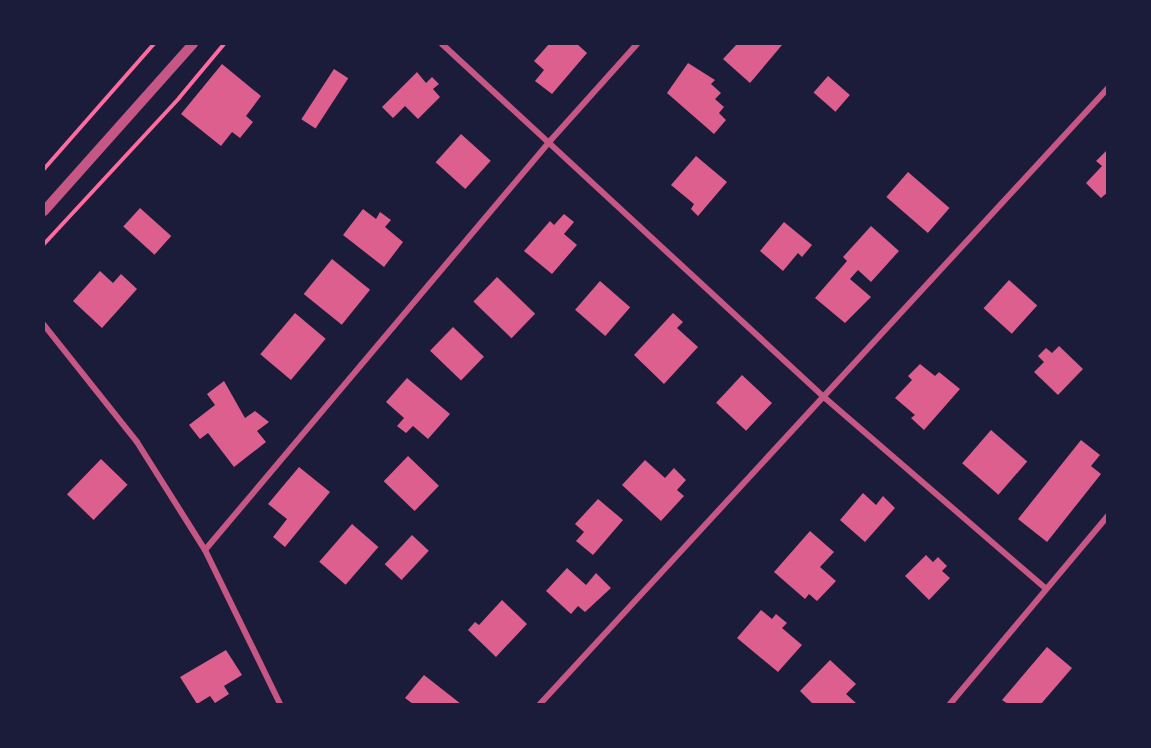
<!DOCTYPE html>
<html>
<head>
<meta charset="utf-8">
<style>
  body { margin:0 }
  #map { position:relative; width:1151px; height:748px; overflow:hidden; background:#1b1b3a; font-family:"Asap Condensed",sans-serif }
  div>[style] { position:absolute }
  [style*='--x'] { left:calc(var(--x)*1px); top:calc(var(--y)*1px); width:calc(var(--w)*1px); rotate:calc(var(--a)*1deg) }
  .building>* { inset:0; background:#dd5f8e; transform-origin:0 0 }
  .path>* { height:4px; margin:-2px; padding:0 2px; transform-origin:2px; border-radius:2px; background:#ff6b9d }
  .minor>* { height:6px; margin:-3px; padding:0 3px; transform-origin:3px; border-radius:3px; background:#c65784 }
  .tertiary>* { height:10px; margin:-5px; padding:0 5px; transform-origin:5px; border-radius:5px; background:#c65784 }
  span { translate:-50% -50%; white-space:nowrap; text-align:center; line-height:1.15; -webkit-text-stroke:4.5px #1b1b3a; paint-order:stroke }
  .frame { position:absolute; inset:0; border:45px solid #1b1b3a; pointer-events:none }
</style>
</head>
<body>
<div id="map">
  <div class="building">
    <div style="clip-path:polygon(549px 44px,577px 44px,587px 53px,552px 94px,535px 81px,544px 70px,534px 61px)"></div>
    <div style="clip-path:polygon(737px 44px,780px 44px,782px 45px,750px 83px,723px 59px)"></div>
    <div style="clip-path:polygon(688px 63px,715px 80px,711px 84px,721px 93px,715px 99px,724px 107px,719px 113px,726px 120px,714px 134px,667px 93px)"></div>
    <div style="clip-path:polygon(222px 64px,261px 96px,246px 116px,253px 122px,240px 138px,232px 132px,221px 146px,181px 114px)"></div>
    <div style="left:334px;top:69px;width:17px;height:60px;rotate:33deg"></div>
    <div style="clip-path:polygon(417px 72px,426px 83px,432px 77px,439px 84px,433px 89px,440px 97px,418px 119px,405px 106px,393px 118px,382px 107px)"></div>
    <div style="left:828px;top:76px;width:29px;height:22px;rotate:41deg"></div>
    <div style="left:461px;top:134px;width:40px;height:38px;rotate:42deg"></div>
    <div style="clip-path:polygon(1108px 149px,1108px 192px,1101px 198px,1086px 183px,1102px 166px,1096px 161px)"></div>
    <div style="clip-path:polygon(696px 156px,727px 182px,698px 216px,691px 209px,694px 204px,671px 185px)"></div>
    <div style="left:908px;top:172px;width:55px;height:33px;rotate:41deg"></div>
    <div style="left:140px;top:208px;width:42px;height:25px;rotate:42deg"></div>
    <div style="clip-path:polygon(363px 209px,376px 219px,380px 212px,391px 220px,385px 227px,403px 242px,384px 267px,343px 235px)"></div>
    <div style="clip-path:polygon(564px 214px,574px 222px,564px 234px,577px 245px,552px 274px,524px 251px,550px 221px,554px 225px)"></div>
    <div style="clip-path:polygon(784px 222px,812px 245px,802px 257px,798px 253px,783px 271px,760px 251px)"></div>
    <div style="clip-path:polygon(871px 226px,899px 251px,871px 282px,858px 270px,850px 279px,871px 297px,845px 323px,815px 298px,847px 261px,843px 257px)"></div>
    <div style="left:332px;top:259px;width:49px;height:45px;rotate:39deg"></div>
    <div style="clip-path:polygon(100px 271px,113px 283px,121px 274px,137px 289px,102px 328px,73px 301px)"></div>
    <div style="left:497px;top:277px;width:53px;height:34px;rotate:44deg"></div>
    <div style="left:1009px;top:280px;width:38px;height:38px;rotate:42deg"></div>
    <div style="left:600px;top:281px;width:40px;height:38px;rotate:41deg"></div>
    <div style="left:295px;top:313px;width:40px;height:54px;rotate:40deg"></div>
    <div style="clip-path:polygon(673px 313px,683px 322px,677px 328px,698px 347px,664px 384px,634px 355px)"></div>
    <div style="left:453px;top:327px;width:43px;height:33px;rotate:44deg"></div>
    <div style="clip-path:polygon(1059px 346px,1083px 369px,1058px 395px,1034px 372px,1044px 362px,1038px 356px,1046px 348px,1052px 353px)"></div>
    <div style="clip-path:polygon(920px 364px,935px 376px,939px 372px,960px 389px,924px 430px,911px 418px,915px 415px,895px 398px,912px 380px,908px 376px)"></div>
    <div style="left:742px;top:375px;width:41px;height:38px;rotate:43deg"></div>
    <div style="clip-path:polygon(407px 378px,450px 414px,428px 439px,413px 426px,406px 433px,397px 426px,404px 418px,386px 402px)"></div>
    <div style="clip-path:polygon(224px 381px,245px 418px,255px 411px,269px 422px,257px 431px,266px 442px,234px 467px,208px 433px,200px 439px,189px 425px,215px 405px,207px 394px)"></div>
    <div style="left:991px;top:430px;width:48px;height:44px;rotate:41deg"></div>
    <div style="clip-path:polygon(1081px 440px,1100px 455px,1091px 466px,1101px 474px,1047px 542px,1018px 519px)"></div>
    <div style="left:408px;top:456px;width:43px;height:35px;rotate:44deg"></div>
    <div style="left:101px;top:459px;width:37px;height:49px;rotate:44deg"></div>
    <div style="clip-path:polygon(645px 460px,665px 478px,674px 468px,686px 480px,677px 490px,684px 496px,661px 521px,622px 485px)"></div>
    <div style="clip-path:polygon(299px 467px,330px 492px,285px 547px,273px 537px,287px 519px,268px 504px)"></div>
    <div style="clip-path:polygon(863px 493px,876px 505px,883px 496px,895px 508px,865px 542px,840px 520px)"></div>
    <div style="clip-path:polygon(598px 499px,623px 520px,593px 555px,576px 541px,584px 532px,575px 524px)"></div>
    <div style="left:352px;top:524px;width:35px;height:50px;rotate:41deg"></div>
    <div style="clip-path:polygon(810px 531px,834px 552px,820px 567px,836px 581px,817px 601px,809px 594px,805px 599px,774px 572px)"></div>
    <div style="left:412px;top:535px;width:23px;height:40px;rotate:43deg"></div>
    <div style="clip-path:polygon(926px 555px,933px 562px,938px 557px,947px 566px,942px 571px,950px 578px,929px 600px,905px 576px)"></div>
    <div style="clip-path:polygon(567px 568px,586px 585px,596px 573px,611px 588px,585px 612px,578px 606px,571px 614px,546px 591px)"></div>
    <div style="clip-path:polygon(502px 600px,527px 624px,496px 657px,468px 630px,475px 622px,479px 625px)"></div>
    <div style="clip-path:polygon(761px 610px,772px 619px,776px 614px,787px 623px,782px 628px,802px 645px,778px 672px,737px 638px)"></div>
    <div style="clip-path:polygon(1047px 647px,1072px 668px,1041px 704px,1008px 704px,1002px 700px)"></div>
    <div style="clip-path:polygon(226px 650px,242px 675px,224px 686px,229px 694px,215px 703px,210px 696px,197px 704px,180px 677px)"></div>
    <div style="clip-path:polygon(830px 660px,856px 684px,846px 694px,857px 704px,813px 704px,800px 691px)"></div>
    <div style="clip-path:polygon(424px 675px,461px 704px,413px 704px,405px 698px)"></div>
  </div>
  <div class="path">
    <div style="--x:44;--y:169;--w:167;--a:-48.7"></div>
    <div style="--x:44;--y:244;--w:199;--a:-47.2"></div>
    <div style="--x:179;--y:98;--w:70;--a:-50.2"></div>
  </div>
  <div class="minor">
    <div style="--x:442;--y:44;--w:522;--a:42.75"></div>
    <div style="--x:825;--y:398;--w:292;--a:40.8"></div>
    <div style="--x:44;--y:325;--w:149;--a:51.5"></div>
    <div style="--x:137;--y:442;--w:128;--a:57.8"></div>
    <div style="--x:205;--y:550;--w:171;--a:64"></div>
    <div style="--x:205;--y:550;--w:535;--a:-49.85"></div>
    <div style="--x:550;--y:141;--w:130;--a:-48.1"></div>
    <div style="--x:540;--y:704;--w:838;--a:-47.32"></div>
    <div style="--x:950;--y:704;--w:246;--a:-50"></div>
  </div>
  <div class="tertiary">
    <div style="--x:44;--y:211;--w:224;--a:-48.3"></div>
  </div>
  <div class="frame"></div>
</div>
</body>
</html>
